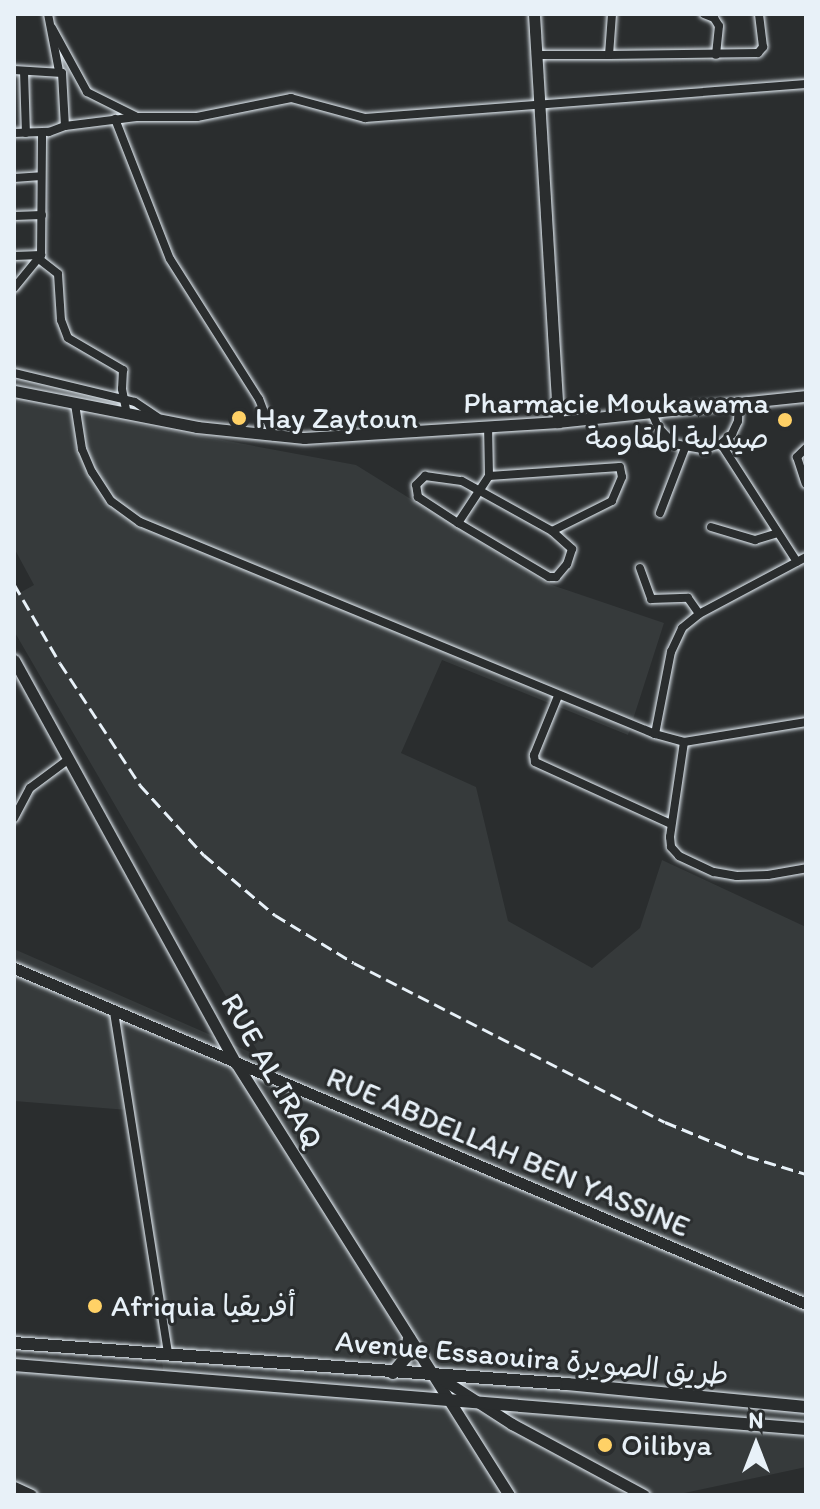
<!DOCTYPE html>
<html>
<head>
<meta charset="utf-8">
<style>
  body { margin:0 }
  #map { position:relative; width:820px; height:1509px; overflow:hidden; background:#2a2d2e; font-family:Itim,"Playpen Sans Arabic",sans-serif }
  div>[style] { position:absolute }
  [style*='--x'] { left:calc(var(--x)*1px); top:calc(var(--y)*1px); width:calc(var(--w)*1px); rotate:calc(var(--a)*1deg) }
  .built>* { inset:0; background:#363a3b }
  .roads { filter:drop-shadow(0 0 2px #e8f1f8) drop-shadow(0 0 2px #e8f1f8) }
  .street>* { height:8px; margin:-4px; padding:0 4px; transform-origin:4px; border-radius:4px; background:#2a2d2e }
  .secondary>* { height:11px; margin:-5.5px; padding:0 5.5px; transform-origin:5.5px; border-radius:5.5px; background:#2a2d2e }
  .primary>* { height:12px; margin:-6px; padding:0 6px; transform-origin:6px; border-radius:6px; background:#2a2d2e }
  .rail>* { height:3px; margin-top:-1.5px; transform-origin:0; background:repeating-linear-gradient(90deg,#e8f1f8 0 12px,transparent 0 18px) }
  .dots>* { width:22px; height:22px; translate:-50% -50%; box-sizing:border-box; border:4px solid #2a2d2e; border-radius:50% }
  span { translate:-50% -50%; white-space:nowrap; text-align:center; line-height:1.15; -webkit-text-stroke:6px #2a2d2e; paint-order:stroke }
  .poi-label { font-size:30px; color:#e8f1f8 }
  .right { translate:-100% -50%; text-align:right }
  .left { translate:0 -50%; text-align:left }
  .street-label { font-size:30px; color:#e8f1f8 }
  .frame { position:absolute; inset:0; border:16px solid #e8f1f8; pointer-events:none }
  .north { position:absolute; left:716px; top:1405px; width:80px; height:80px; -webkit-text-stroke:6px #2a2d2e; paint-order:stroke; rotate:0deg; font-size:22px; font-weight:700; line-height:32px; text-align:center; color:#e8f1f8 }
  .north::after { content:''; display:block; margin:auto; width:28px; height:36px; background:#e8f1f8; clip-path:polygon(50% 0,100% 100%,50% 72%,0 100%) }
</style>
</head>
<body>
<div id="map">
  <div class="built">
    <div style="clip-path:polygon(14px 401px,356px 465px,546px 583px,664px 623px,628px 735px,442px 660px,401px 753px,476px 787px,508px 921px,592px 968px,640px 928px,662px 860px,806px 927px,806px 1467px,675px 1495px,26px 1495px,14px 1489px,14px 1364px,164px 1376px,128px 1110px,14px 1101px,14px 949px,261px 1057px,14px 631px,14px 596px,34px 585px,14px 548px)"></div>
  </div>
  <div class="roads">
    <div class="street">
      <div style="--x:48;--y:14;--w:58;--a:79.1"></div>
      <div style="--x:704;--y:14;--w:11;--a:22"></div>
      <div style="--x:714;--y:18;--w:9;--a:58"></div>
      <div style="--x:719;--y:26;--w:29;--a:96"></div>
      <div style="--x:52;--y:28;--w:73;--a:61.3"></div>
      <div style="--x:87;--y:92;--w:54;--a:26.6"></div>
      <div style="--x:537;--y:55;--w:72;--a:0"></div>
      <div style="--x:609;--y:55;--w:41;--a:-85.8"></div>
      <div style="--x:609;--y:55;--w:149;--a:-0.8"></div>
      <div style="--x:758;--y:53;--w:8;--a:-50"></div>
      <div style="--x:763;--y:47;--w:33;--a:-97"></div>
      <div style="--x:14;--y:70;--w:48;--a:3.6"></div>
      <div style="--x:62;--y:73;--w:53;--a:86.8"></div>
      <div style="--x:24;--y:71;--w:62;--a:88.2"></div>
      <div style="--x:115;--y:119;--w:150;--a:68.6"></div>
      <div style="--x:170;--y:259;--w:166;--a:57.6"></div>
      <div style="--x:259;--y:399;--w:40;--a:69"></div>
      <div style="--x:14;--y:133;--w:35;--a:-2"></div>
      <div style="--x:49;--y:132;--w:17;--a:-21"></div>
      <div style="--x:65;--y:126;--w:72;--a:-7.2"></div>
      <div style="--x:136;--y:117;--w:61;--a:0"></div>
      <div style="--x:197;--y:117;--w:96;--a:-11.4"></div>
      <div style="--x:291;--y:98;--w:77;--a:15.1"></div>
      <div style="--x:365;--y:118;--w:442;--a:-4.4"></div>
      <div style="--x:14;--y:178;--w:27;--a:-4"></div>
      <div style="--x:14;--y:216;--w:28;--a:-2"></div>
      <div style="--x:14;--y:256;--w:27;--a:-2"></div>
      <div style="--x:39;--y:259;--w:24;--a:38"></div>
      <div style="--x:58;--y:274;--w:46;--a:86.3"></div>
      <div style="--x:61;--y:320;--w:19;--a:69"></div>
      <div style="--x:68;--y:338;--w:64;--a:30.2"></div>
      <div style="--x:123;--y:370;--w:19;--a:93"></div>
      <div style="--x:122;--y:389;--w:26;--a:79"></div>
      <div style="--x:14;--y:288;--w:43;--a:-50.7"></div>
      <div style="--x:41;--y:255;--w:122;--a:-89.5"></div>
      <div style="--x:14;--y:373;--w:124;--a:13.5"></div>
      <div style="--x:135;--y:402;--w:27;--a:34"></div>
      <div style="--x:75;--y:404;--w:46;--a:81.2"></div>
      <div style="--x:82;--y:449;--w:25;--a:67"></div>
      <div style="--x:92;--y:472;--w:35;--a:57"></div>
      <div style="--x:111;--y:501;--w:36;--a:36"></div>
      <div style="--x:140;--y:522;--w:557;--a:22.37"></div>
      <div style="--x:655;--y:734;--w:30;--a:15"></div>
      <div style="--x:684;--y:742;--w:124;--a:-9.3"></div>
      <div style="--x:652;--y:413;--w:15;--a:67"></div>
      <div style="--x:658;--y:427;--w:23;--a:47"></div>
      <div style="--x:674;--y:444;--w:27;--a:10"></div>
      <div style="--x:701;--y:449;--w:21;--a:-14"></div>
      <div style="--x:721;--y:444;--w:15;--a:-42"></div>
      <div style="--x:732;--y:434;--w:14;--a:-65"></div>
      <div style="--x:738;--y:421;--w:17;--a:-87"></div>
      <div style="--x:721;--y:444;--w:140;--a:57.2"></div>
      <div style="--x:806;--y:448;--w:13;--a:135"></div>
      <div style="--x:797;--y:457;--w:28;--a:72"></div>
      <div style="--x:425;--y:476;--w:37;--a:8"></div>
      <div style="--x:462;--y:481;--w:103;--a:29.1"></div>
      <div style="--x:552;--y:531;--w:27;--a:42"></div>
      <div style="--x:572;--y:549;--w:16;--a:108"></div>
      <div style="--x:567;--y:564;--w:17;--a:130"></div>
      <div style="--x:556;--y:577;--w:7;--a:180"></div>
      <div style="--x:549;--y:577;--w:106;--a:-149.3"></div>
      <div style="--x:458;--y:523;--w:48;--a:-147"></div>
      <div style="--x:418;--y:497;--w:12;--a:-99"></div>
      <div style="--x:416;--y:485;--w:13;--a:-45"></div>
      <div style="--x:489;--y:476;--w:131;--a:-3.9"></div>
      <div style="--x:620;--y:467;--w:10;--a:79"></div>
      <div style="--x:622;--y:477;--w:26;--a:113"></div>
      <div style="--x:612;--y:501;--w:67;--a:153.4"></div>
      <div style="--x:660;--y:513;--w:70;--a:-69"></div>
      <div style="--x:458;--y:523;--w:56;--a:-56.6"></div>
      <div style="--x:489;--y:476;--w:50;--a:-91.1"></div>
      <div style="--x:711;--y:527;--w:46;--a:16.5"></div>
      <div style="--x:755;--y:540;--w:24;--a:-17"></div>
      <div style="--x:640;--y:568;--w:33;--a:70"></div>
      <div style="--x:651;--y:599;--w:37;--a:-2"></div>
      <div style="--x:688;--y:598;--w:19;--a:55"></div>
      <div style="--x:558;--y:696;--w:64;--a:112.1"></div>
      <div style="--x:534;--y:755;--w:7;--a:82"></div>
      <div style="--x:535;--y:762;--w:149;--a:24.5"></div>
      <div style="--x:655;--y:734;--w:84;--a:-79"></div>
      <div style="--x:671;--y:652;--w:26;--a:-65"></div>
      <div style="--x:682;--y:628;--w:22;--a:-39"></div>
      <div style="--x:699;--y:614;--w:121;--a:-28"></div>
      <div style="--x:684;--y:742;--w:96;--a:98.4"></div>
      <div style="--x:670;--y:837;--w:10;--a:84"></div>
      <div style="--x:671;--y:847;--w:12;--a:48"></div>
      <div style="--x:679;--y:856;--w:38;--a:25"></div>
      <div style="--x:714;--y:872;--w:23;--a:10"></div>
      <div style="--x:737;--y:876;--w:31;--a:-2"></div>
      <div style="--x:768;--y:875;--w:39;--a:-10"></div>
      <div style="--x:14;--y:818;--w:34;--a:-62"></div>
      <div style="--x:30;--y:788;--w:49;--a:-36.6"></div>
      <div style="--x:114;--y:1012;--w:345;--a:81"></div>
    </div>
    <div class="secondary">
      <div style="--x:534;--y:14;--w:409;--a:86.6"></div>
      <div style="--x:14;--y:391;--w:187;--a:11.1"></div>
      <div style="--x:197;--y:427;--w:108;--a:5.9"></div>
      <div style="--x:304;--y:438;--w:255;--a:-3.6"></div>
      <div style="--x:558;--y:422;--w:249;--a:-6"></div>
      <div style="--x:14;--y:660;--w:460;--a:61.2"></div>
      <div style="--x:236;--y:1063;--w:511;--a:57.71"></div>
      <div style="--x:14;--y:968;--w:860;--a:22.99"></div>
      <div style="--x:439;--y:1377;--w:87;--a:32.8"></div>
      <div style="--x:512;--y:1424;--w:150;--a:28.3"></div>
      <div style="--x:14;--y:1487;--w:19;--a:25"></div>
    </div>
    <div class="primary">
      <div style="--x:14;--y:1343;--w:555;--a:4.24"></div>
      <div style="--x:567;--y:1384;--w:240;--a:5.5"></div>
      <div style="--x:14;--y:1365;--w:795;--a:4.62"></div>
      <div style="--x:393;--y:1373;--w:21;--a:-51"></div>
      <div style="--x:406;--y:1357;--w:19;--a:-81"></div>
    </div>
  </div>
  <div class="rail">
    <div style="--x:14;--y:584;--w:91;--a:59.8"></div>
    <div style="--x:60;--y:663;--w:146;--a:56.7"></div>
    <div style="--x:140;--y:785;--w:95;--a:47.6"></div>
    <div style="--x:204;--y:855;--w:93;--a:40.2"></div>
    <div style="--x:275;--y:915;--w:92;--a:31.3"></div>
    <div style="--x:354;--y:963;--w:349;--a:27.1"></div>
    <div style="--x:665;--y:1122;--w:89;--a:22.5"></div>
    <div style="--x:747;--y:1156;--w:62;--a:17"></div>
  </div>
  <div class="dots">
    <div style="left:239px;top:418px;background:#ffd166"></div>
    <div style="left:785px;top:420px;background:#ffd166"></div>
    <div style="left:95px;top:1306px;background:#ffd166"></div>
    <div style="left:605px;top:1445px;background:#ffd166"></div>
  </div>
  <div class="poi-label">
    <span class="right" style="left:769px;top:420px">Pharmacie Moukawama<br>صيدلية المقاومة</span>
    <span class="left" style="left:255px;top:418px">Hay Zaytoun</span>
    <span class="left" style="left:111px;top:1306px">Afriquia أفريقيا</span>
    <span class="left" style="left:621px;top:1445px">Oilibya</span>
  </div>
  <div class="street-label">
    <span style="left:272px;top:1071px;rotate:60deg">RUE AL IRAQ</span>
    <span style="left:508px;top:1152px;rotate:23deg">RUE ABDELLAH BEN YASSINE</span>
    <span style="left:532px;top:1358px;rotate:5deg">Avenue Essaouira طريق الصويرة</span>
  </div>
  <div class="frame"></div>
  <div class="north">N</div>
</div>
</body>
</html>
